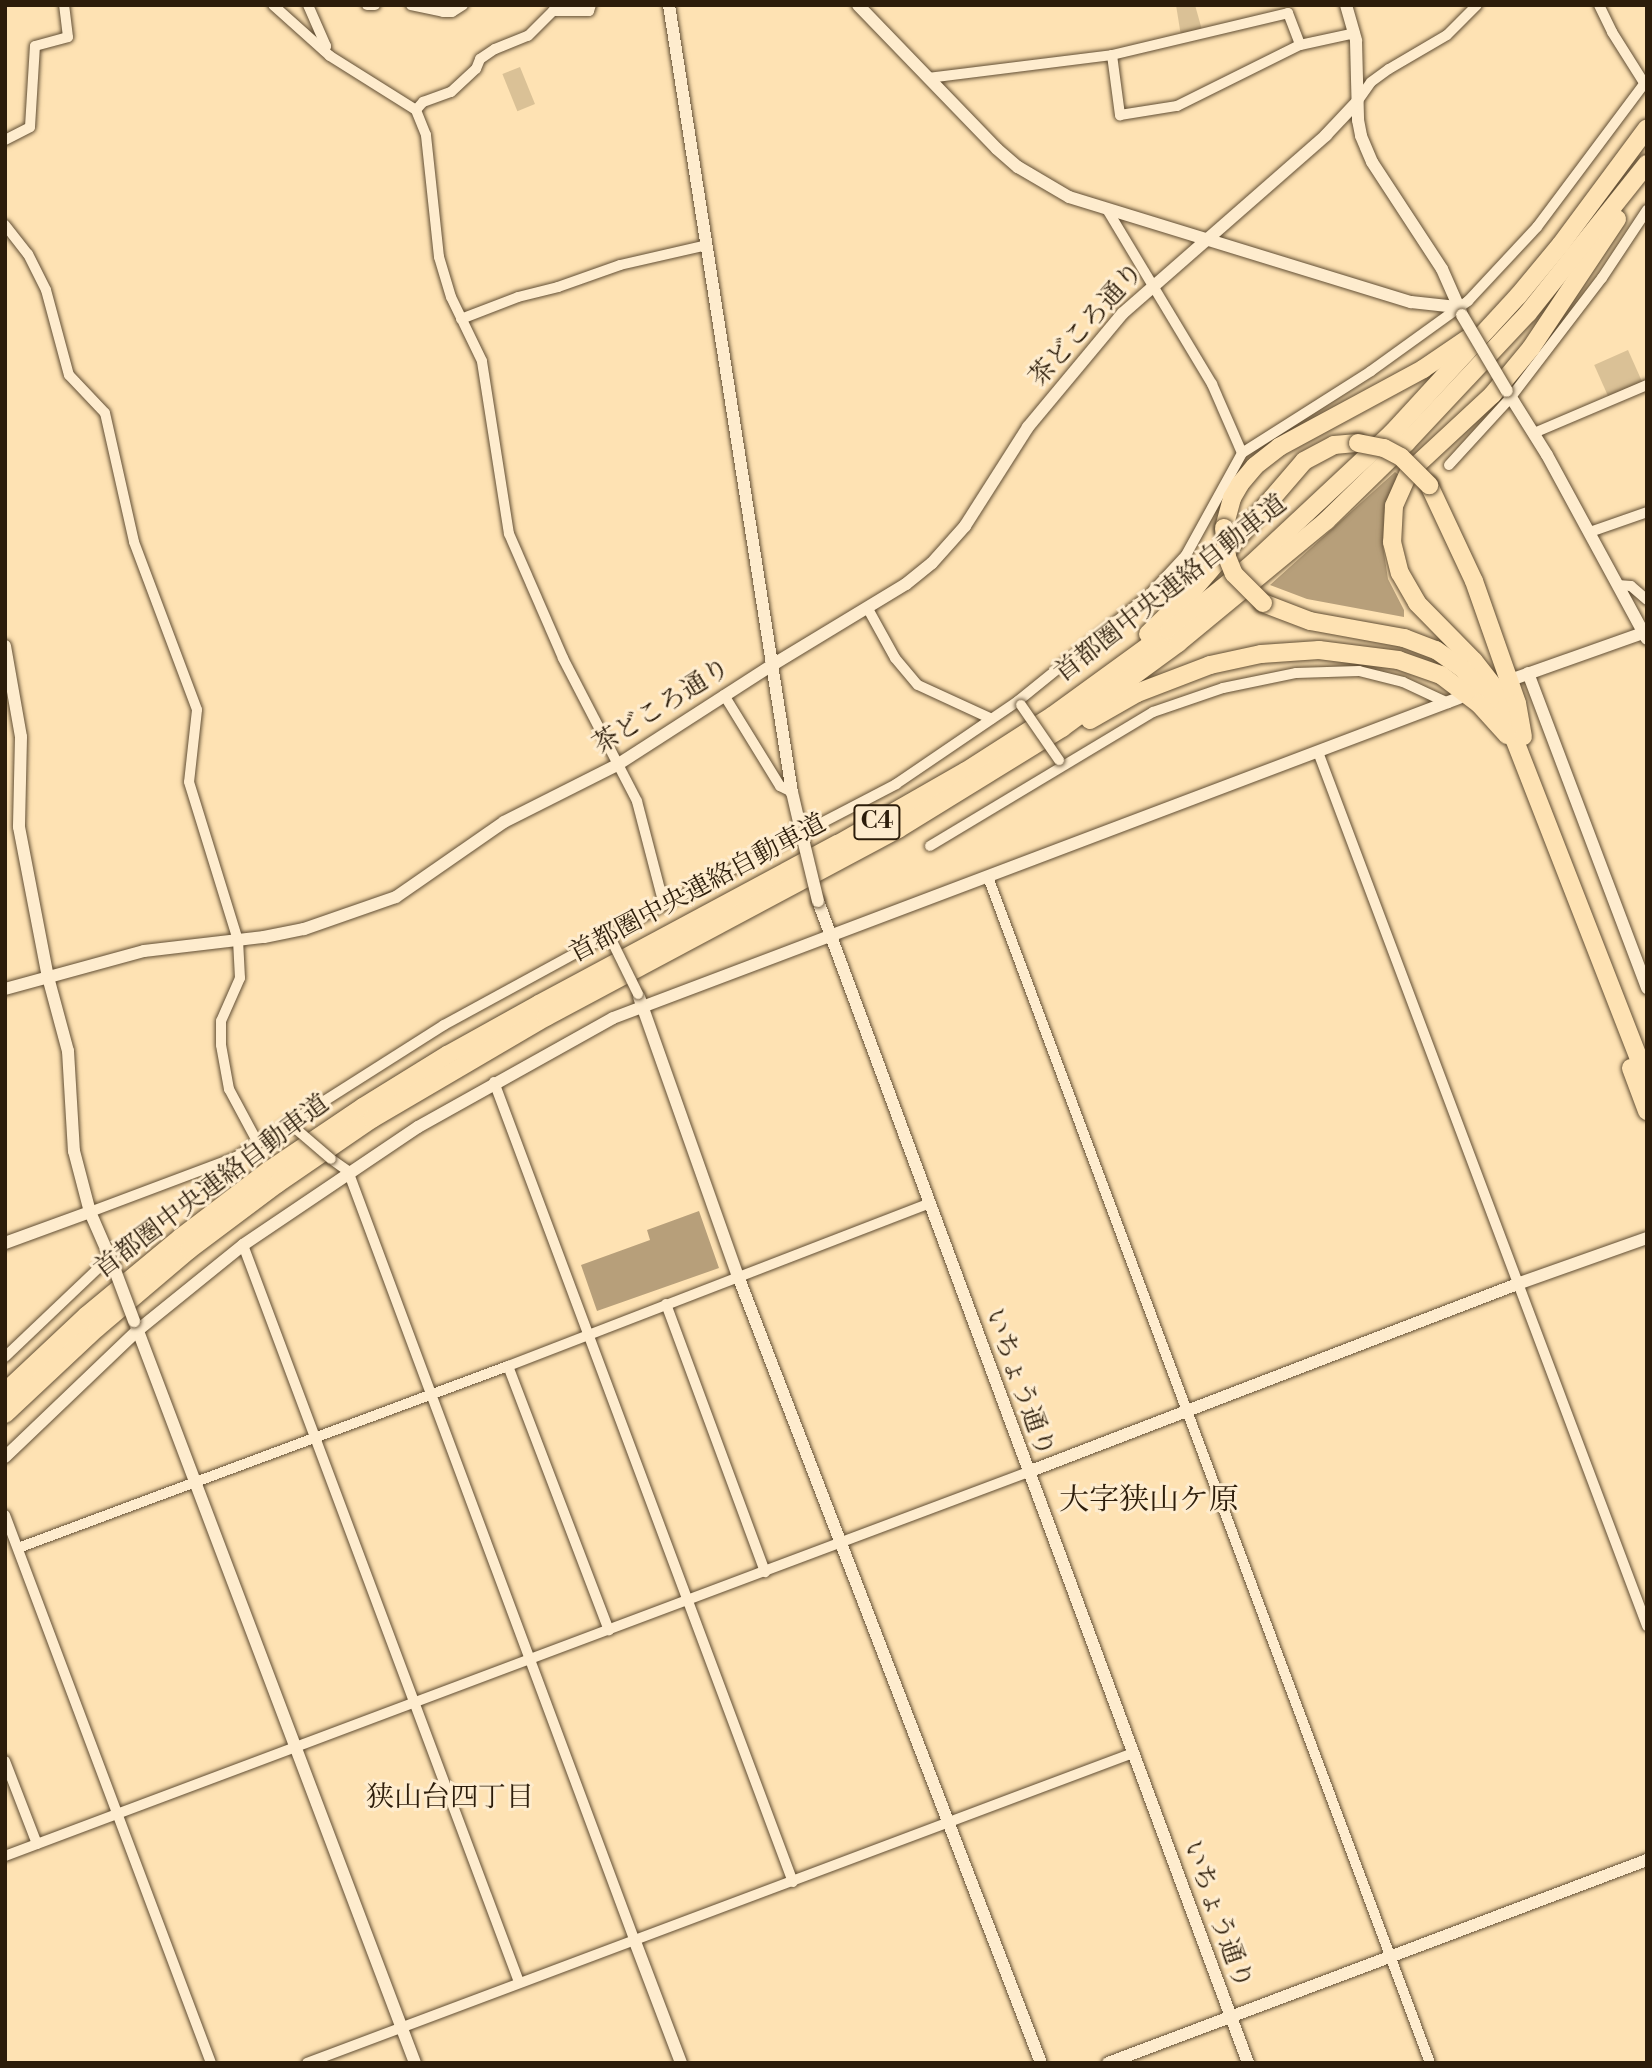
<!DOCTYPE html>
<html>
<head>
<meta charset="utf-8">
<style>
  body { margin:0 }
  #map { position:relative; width:1652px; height:2068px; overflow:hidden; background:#fee2b3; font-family:"Libre Bodoni","Noto Serif JP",serif }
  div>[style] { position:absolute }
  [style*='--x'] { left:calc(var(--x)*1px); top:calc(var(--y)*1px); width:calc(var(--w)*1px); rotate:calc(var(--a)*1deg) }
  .green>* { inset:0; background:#dac196; transform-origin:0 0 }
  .water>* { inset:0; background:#b79f7a }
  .roads { filter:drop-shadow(0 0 2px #614e34) drop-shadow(0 0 2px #614e34) }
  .minor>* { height:10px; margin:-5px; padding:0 5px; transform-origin:5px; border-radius:5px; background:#feecce }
  .tertiary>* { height:12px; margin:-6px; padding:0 6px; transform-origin:6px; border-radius:6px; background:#feecce }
  .motorway>* { height:18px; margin:-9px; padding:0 9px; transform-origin:9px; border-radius:9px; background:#fee2b3 }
  .bridges { filter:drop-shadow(0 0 2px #614e34) drop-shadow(0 0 2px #614e34) }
  .minor-bridge>* { height:10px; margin:-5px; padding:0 5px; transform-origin:5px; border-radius:5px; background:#feecce }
  .tertiary-bridge>* { height:12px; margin:-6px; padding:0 6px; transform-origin:6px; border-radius:6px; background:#feecce }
  .motorway-bridge>* { height:18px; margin:-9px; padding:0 9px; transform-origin:9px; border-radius:9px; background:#fee2b3 }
  span { translate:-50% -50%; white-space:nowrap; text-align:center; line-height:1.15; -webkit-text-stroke:6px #feecce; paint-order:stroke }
  .shield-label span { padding:2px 5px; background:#feecce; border:2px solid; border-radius:5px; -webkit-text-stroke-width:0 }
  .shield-label { font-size:24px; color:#2d1d0a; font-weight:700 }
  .street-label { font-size:26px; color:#2d1d0a }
  .neighbourhood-label { font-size:28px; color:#2d1d0a }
  .quarter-label { font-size:30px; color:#2d1d0a }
  .frame { position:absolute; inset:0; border:7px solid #2d1d0a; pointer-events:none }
</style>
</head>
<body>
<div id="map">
  <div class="green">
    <div style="clip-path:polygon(1176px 5px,1195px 5px,1202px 30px,1181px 36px)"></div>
    <div style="left:520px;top:67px;width:40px;height:19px;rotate:68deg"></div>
    <div style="left:1628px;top:350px;width:35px;height:37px;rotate:66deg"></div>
  </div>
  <div class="water">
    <div style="clip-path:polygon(1395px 472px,1400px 476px,1384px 515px,1383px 546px,1388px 579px,1404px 610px,1404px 617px,1307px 599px,1270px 585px)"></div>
    <div style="clip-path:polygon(699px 1211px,719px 1268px,597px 1311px,581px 1265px,650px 1240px,647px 1230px)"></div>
  </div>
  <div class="roads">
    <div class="minor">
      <div style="--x:308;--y:5;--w:45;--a:66.3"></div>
      <div style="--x:326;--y:46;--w:5;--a:112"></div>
      <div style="--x:367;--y:5;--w:8;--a:0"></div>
      <div style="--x:411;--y:5;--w:33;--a:12"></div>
      <div style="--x:443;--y:12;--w:9;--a:0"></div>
      <div style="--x:452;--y:12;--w:13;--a:-32"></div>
      <div style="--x:1599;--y:5;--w:30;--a:64"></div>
      <div style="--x:1612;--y:32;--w:64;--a:57.8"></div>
      <div style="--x:1112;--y:55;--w:61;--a:82.4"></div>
      <div style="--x:1120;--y:115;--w:58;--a:-9"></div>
      <div style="--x:1177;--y:106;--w:137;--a:-26.4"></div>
      <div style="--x:928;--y:78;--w:185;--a:-7.1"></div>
      <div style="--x:1112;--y:55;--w:181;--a:-13.4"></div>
      <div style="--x:1288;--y:13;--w:34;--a:69"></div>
      <div style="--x:1300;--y:45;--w:56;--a:-12.3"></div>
      <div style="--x:1357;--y:102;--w:24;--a:-55"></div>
      <div style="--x:1371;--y:82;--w:22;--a:-36"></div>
      <div style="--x:1389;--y:69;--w:67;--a:-30.4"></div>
      <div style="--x:1447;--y:35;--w:42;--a:-45"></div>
      <div style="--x:416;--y:110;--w:11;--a:-49"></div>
      <div style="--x:423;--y:102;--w:30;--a:-20"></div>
      <div style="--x:451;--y:92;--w:34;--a:-43"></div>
      <div style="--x:476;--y:69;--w:11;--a:-68"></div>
      <div style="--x:480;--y:59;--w:18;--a:-34"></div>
      <div style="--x:495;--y:49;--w:35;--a:-22"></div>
      <div style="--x:528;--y:36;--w:35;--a:-45"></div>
      <div style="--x:553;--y:11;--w:36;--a:0"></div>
      <div style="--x:589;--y:11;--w:6;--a:-72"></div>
      <div style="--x:5;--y:140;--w:28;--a:-27"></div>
      <div style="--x:30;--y:127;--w:81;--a:-86.5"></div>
      <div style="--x:35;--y:46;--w:34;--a:-15"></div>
      <div style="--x:68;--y:37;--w:32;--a:-97"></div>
      <div style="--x:1108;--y:211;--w:202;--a:59"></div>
      <div style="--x:1212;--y:384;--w:75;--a:66.5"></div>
      <div style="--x:5;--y:225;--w:37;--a:52"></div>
      <div style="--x:28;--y:254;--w:40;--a:63.4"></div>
      <div style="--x:46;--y:290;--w:88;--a:74.9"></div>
      <div style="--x:69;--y:375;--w:52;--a:46.5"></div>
      <div style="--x:105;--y:413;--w:132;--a:77.3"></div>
      <div style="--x:134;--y:542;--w:179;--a:69.4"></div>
      <div style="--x:197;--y:710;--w:72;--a:96.3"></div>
      <div style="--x:189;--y:782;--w:165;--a:72.8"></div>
      <div style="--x:238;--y:940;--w:38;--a:87"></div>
      <div style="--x:240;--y:978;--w:47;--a:113.8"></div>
      <div style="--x:221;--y:1021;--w:24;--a:90"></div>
      <div style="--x:221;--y:1045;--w:45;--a:79.7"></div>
      <div style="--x:229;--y:1089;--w:61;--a:61.8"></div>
      <div style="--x:461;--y:319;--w:61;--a:-21.1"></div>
      <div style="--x:518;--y:297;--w:41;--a:-14"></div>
      <div style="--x:558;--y:287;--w:66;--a:-19.5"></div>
      <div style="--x:620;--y:265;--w:89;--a:-12.9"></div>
      <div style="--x:1534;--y:433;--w:123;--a:-23"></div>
      <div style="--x:1449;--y:465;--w:92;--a:-47.6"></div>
      <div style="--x:1511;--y:397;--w:150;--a:-52.6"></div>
      <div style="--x:1602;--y:278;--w:82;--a:-56.5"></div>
      <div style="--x:1590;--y:532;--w:60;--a:-19.3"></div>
      <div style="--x:1618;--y:585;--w:13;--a:4"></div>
      <div style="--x:1631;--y:586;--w:21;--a:41"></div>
      <div style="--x:868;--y:609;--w:56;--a:61.1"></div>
      <div style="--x:895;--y:658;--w:35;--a:50"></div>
      <div style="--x:918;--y:685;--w:81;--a:24.7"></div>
      <div style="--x:724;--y:695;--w:107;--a:58.4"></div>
      <div style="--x:780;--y:786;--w:13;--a:27"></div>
      <div style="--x:1318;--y:752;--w:934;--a:69.37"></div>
      <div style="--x:930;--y:846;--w:260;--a:-31"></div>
      <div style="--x:1153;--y:712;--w:74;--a:-18.9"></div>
      <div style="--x:1223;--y:688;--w:75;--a:-11.6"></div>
      <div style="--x:1296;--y:673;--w:63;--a:-1.8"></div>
      <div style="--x:1359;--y:671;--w:45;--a:14"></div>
      <div style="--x:1403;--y:682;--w:50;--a:25"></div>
      <div style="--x:988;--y:877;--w:1266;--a:69.56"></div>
      <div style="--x:664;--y:905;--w:262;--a:-27.5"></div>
      <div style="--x:896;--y:784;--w:148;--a:-34.2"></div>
      <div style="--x:1018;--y:701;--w:169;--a:-39"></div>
      <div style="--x:1149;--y:595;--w:54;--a:-47.2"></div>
      <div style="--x:1186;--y:555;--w:116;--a:-61.2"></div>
      <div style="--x:1242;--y:453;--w:153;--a:-32.4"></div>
      <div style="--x:1371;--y:371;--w:120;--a:-35.8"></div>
      <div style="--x:1468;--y:301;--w:101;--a:-47"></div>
      <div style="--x:1537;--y:227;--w:184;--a:-53.2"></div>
      <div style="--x:494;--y:1082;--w:854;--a:69.51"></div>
      <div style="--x:331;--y:1159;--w:21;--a:35"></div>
      <div style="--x:348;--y:1171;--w:820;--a:69.57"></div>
      <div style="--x:90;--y:1212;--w:156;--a:-20.6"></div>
      <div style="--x:236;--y:1157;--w:246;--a:-32.4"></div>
      <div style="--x:444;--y:1025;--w:251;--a:-28.6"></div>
      <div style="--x:664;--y:905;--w:107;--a:-104.6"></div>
      <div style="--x:637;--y:801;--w:161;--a:-117.4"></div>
      <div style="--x:563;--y:658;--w:135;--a:-113.5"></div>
      <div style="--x:509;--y:534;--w:175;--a:-98.9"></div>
      <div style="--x:482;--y:361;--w:71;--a:-115.8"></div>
      <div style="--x:451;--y:297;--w:42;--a:-106.7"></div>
      <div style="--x:439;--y:257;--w:123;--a:-96.1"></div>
      <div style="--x:426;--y:135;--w:27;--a:-112"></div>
      <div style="--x:416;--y:110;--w:102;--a:-147.9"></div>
      <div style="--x:330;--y:56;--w:76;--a:-138.2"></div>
      <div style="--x:243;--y:1245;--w:787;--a:69.47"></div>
      <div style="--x:666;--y:1304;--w:286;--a:69.7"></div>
      <div style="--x:5;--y:1357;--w:144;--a:-43.6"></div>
      <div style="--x:508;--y:1366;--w:283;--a:69.1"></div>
      <div style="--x:5;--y:1515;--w:585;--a:69.4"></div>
      <div style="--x:18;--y:1548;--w:523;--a:-20.38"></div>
      <div style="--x:508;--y:1366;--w:450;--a:-21.1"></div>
      <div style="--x:5;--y:1761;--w:89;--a:68.9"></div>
      <div style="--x:5;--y:1856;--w:1093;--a:-20.57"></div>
      <div style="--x:307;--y:2063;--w:882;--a:-20.57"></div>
    </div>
    <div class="tertiary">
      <div style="--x:669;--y:5;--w:797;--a:81.12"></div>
      <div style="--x:792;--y:792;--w:44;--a:76.9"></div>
      <div style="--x:858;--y:5;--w:200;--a:46"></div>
      <div style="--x:997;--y:149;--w:28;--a:41"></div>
      <div style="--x:1018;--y:167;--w:59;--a:30.5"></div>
      <div style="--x:1069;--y:197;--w:358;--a:17.1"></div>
      <div style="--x:1411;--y:302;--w:46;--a:6.2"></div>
      <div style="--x:1346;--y:5;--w:37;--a:74"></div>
      <div style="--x:1356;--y:41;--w:79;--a:88.5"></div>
      <div style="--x:1358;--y:120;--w:16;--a:79"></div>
      <div style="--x:1361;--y:136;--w:28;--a:67"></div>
      <div style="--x:1372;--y:162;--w:128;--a:56.8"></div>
      <div style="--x:1442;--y:269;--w:47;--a:66.2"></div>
      <div style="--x:1507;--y:391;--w:75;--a:58"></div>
      <div style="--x:1547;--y:455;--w:209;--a:61.5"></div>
      <div style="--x:5;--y:646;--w:92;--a:80"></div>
      <div style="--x:21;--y:737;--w:90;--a:91.3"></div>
      <div style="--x:19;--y:827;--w:153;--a:79.1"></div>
      <div style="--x:48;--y:977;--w:77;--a:74.9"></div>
      <div style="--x:68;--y:1051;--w:100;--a:86.6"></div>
      <div style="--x:74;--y:1151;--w:63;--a:75.3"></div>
      <div style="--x:90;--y:1212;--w:58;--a:66.5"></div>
      <div style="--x:1528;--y:673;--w:337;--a:69.3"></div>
      <div style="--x:1516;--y:678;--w:135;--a:-19.5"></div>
      <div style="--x:818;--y:901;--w:1239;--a:69.69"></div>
      <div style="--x:5;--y:989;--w:144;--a:-15.3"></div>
      <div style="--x:144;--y:951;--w:121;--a:-6.7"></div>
      <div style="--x:264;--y:937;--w:41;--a:-11.3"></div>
      <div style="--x:304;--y:929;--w:97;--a:-19.2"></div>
      <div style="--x:396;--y:897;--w:131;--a:-34.8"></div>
      <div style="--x:504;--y:822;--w:127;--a:-26.8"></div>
      <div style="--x:617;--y:765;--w:187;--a:-32.8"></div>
      <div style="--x:774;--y:664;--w:154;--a:-31.2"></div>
      <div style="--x:906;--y:584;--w:33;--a:-39"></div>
      <div style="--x:932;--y:563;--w:50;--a:-48.3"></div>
      <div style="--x:965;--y:526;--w:117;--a:-57.5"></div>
      <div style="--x:1028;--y:427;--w:148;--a:-50.2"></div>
      <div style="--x:1123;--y:313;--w:270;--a:-41.2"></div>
      <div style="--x:1326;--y:135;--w:45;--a:-46.8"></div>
      <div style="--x:639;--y:997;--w:296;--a:70.5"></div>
      <div style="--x:738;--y:1276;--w:843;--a:68.94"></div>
      <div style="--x:5;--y:1243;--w:90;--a:-20"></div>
      <div style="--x:135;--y:1323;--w:791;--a:69.27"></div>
      <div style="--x:5;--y:1457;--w:184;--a:-43.7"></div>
      <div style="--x:138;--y:1330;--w:135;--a:-39"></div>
      <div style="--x:243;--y:1245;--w:211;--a:-34"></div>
      <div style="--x:418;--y:1127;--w:223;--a:-29.2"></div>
      <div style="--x:613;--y:1018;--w:904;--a:-20.72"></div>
      <div style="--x:1028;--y:1472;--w:527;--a:-21.01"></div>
      <div style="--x:1520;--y:1283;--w:135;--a:-19.5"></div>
      <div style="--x:634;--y:1939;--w:133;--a:69.2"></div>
      <div style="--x:1108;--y:2063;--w:576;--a:-20.64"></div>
    </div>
    <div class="motorway">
      <div style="--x:1617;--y:219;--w:155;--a:123.7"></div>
      <div style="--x:1531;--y:348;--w:61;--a:129.7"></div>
      <div style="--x:1492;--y:395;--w:113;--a:137.1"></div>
      <div style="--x:1409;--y:472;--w:37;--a:114"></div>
      <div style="--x:1394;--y:506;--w:36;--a:93"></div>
      <div style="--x:1392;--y:542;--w:32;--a:76"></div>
      <div style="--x:1400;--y:573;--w:34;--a:60"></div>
      <div style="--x:1417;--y:603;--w:81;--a:45.5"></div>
      <div style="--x:1474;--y:661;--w:33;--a:52"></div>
      <div style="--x:1494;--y:687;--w:422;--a:68.7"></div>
      <div style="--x:1429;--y:485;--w:106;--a:64.9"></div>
      <div style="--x:1474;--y:581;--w:129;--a:70.6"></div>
      <div style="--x:1517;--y:703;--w:34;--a:80"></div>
      <div style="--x:1224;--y:528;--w:31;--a:-75"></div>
      <div style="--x:1232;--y:498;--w:16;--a:-60"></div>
      <div style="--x:1240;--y:484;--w:23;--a:-50"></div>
      <div style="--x:1255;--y:466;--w:31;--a:-38"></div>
      <div style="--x:1279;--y:447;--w:164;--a:-28.4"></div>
      <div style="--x:1423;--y:369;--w:53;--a:-34.3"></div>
      <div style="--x:1263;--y:603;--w:50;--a:21"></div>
      <div style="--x:1310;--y:621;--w:96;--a:10.3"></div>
      <div style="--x:1404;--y:638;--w:34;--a:21"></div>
      <div style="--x:1436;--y:650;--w:32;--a:35"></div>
      <div style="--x:1462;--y:668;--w:42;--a:47.9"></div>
      <div style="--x:1148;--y:634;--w:64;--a:-44.4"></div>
      <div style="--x:1194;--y:589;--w:169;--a:-49.3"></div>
      <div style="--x:1304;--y:461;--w:34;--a:-28"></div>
      <div style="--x:1334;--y:445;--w:24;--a:-5"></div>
      <div style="--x:1090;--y:720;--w:54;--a:-29.9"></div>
      <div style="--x:1137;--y:693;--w:78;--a:-21"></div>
      <div style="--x:1210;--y:665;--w:52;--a:-12.2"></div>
      <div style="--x:1261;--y:654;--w:58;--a:-3.9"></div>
      <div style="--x:1319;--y:650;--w:80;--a:7.2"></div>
      <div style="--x:1398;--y:660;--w:46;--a:19.2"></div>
      <div style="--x:1441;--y:675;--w:48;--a:37.3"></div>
      <div style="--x:1479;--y:704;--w:42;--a:47.9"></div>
      <div style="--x:1631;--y:1068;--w:46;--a:69.6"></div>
      <div style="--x:5;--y:1392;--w:111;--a:-43.2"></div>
      <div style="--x:86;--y:1316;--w:122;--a:-39.7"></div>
      <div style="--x:180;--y:1238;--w:111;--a:-37.3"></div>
      <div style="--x:268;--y:1171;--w:115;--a:-34"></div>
      <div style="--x:363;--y:1107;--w:99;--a:-31.8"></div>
      <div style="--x:447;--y:1055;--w:105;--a:-29"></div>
      <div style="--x:539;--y:1004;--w:339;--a:-28.2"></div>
      <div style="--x:838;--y:844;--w:147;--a:-29.7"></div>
      <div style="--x:966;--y:771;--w:102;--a:-32.6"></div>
      <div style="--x:1052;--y:716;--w:145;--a:-36"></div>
      <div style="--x:1169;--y:631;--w:108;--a:-39"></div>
      <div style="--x:1253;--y:563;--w:190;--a:-43.1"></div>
      <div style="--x:1392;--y:433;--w:186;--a:-47.4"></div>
      <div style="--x:1518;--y:296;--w:67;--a:-50.4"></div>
      <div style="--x:1561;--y:244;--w:144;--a:-53.4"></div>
      <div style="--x:5;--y:1414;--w:126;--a:-43.1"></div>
      <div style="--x:97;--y:1328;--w:121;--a:-40.3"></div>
      <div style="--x:189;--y:1250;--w:110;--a:-36.9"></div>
      <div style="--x:277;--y:1184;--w:115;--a:-34.4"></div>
      <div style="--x:372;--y:1119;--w:202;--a:-30.4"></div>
      <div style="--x:546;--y:1017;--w:399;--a:-28.1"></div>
      <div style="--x:898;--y:829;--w:193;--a:-31.6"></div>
      <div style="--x:1062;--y:728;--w:144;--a:-36.2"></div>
      <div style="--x:1178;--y:643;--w:192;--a:-39.5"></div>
      <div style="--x:1326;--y:521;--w:112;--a:-44.3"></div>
      <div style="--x:1406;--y:443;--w:178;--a:-46.8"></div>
      <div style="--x:1528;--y:313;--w:191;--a:-51.4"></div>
    </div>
  </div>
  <div class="bridges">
    <div class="minor-bridge">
      <div style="--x:1021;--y:705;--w:67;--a:55.4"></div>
      <div style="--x:608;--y:933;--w:68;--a:63.8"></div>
      <div style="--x:289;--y:1123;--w:55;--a:40.6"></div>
    </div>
    <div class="tertiary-bridge">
      <div style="--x:1462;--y:315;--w:88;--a:59.4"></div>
      <div style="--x:802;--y:835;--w:68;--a:76.4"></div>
      <div style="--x:113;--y:1265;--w:60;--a:69.4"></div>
    </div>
    <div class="motorway-bridge">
      <div style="--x:1358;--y:443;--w:26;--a:11"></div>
      <div style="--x:1384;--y:448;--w:19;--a:28"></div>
      <div style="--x:1401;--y:457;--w:40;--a:45"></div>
      <div style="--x:1224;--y:528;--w:29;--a:84"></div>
      <div style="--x:1227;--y:557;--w:18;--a:68"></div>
      <div style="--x:1234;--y:574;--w:41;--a:45"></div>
    </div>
  </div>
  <div class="shield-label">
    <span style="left:877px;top:822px">C4</span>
  </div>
  <div class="street-label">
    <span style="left:1087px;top:325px;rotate:-48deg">茶どころ通り</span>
    <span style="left:1171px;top:589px;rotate:-38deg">首都圏中央連絡自動車道</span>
    <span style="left:662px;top:707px;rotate:-32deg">茶どころ通り</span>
    <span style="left:698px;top:889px;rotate:-28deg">首都圏中央連絡自動車道</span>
    <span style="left:212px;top:1187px;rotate:-37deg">首都圏中央連絡自動車道</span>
    <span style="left:1019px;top:1383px;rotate:70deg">いちょう通り</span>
    <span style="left:1217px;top:1915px;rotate:70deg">いちょう通り</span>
  </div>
  <div class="neighbourhood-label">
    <span style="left:450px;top:1798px">狭山台四丁目</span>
  </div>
  <div class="quarter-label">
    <span style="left:1149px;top:1500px">大字狭山ケ原</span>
  </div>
  <div class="frame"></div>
</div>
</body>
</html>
